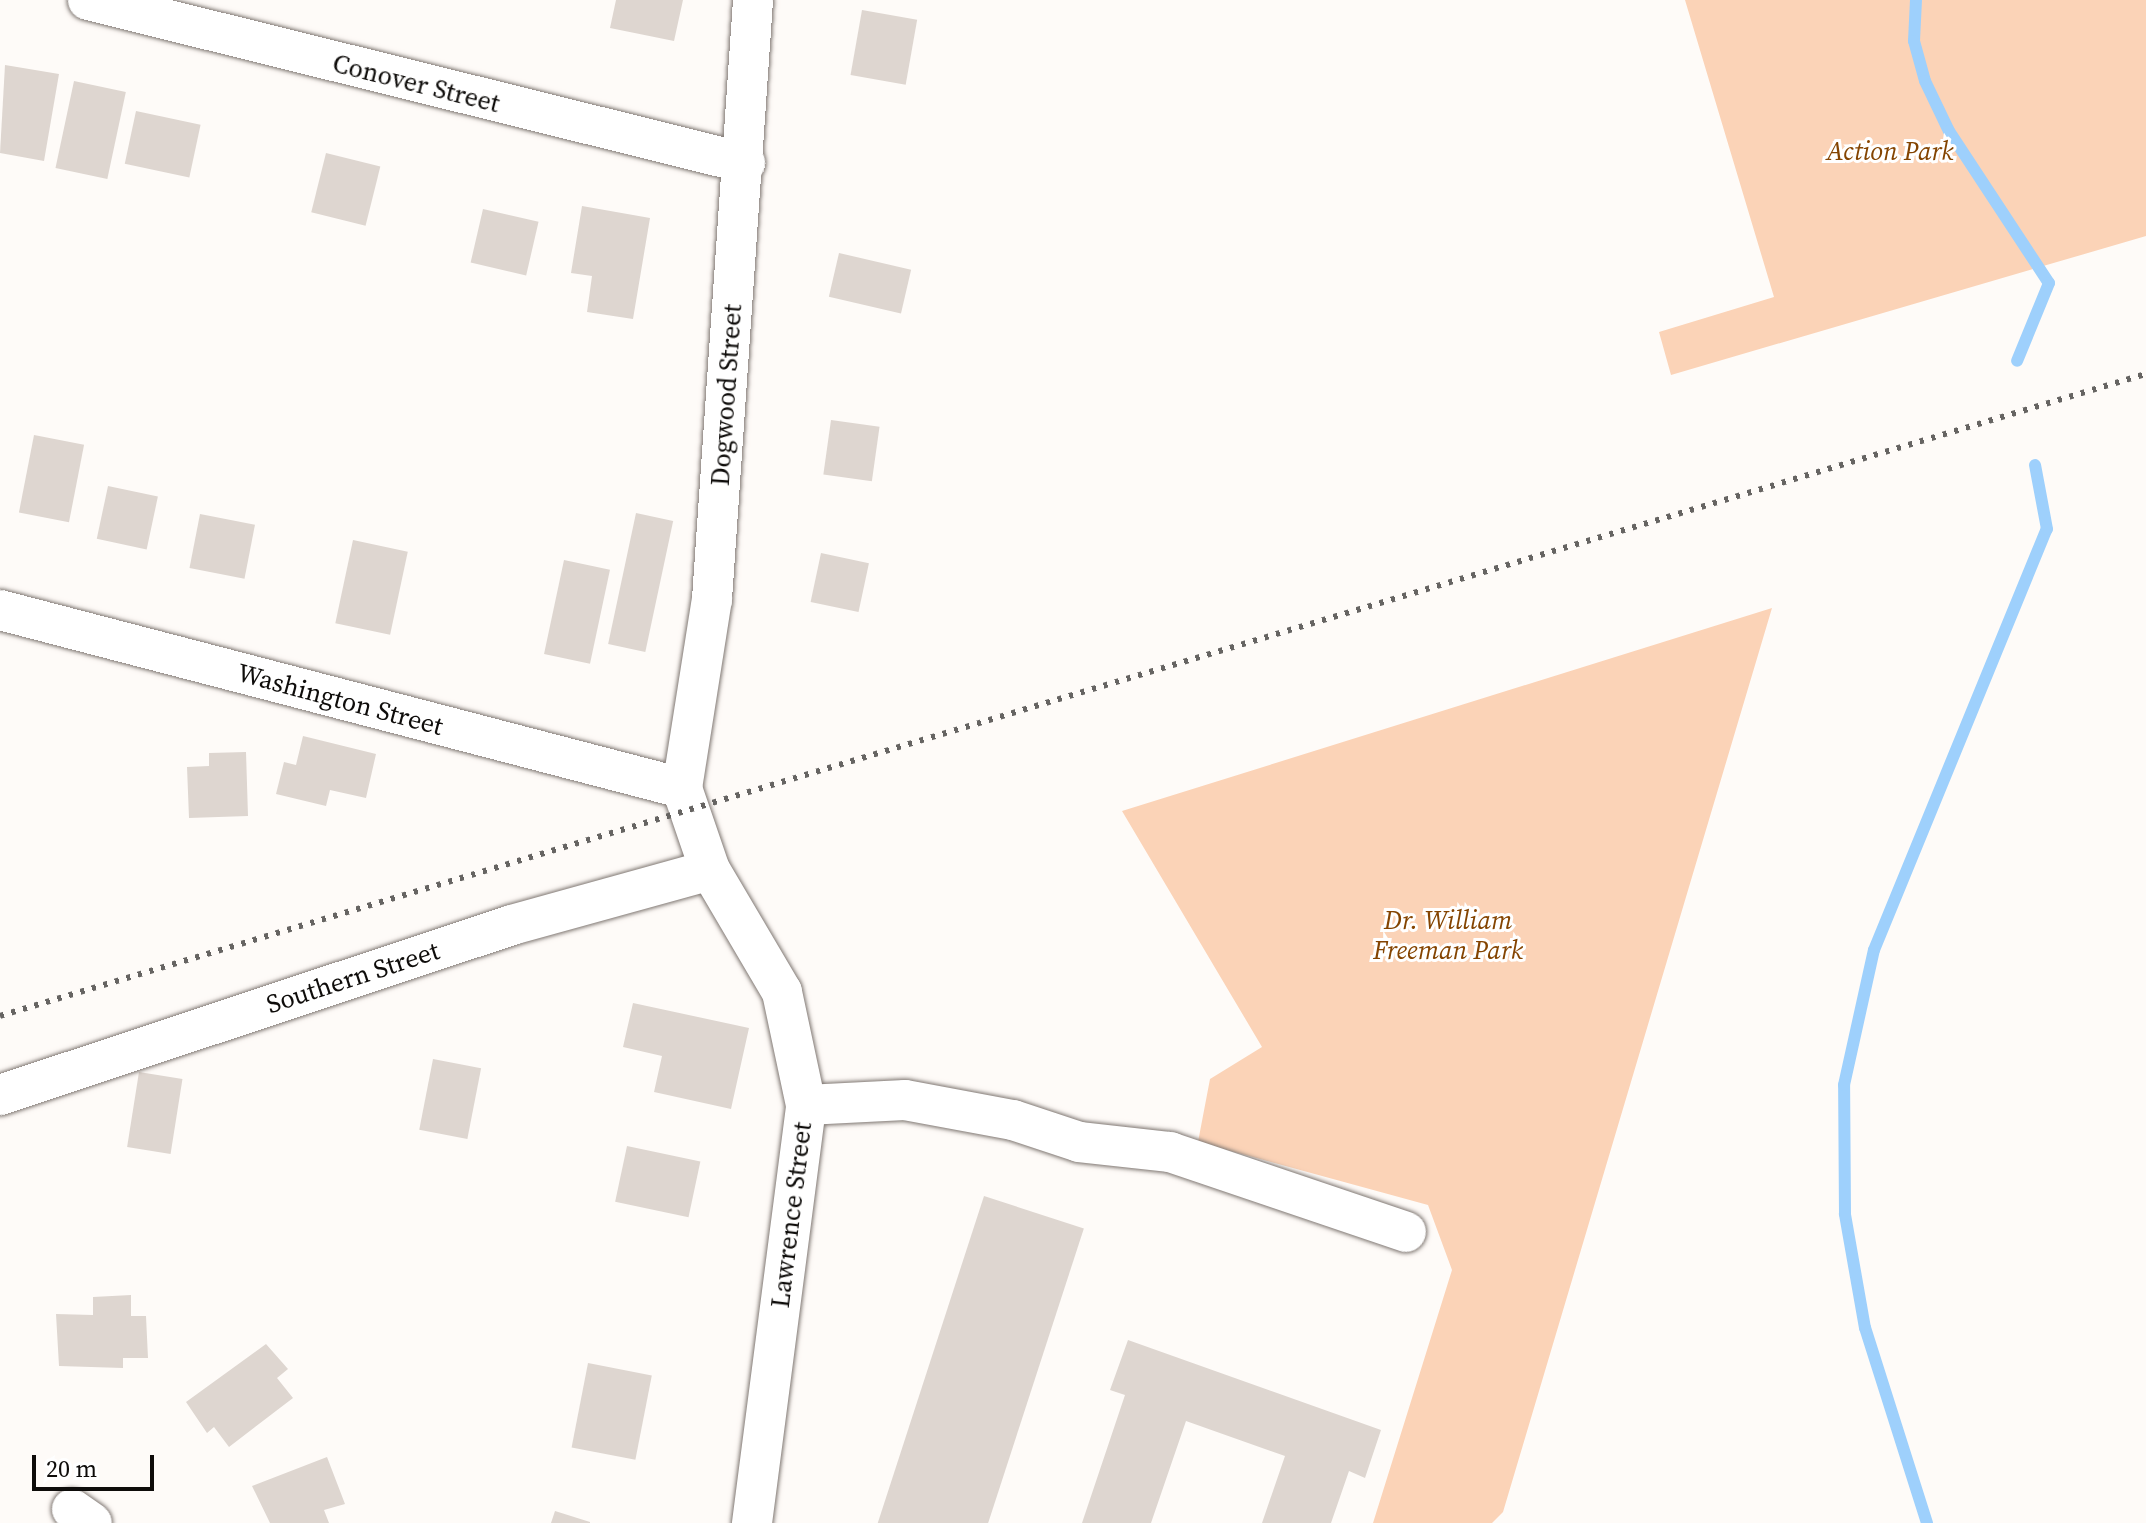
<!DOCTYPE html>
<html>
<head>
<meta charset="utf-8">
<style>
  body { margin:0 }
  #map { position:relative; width:2146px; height:1523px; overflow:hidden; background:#fefbf8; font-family:"Source Serif 4",serif }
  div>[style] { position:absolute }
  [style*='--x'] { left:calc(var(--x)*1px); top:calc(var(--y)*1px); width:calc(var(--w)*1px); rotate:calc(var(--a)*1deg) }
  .green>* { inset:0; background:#fbd3b7 }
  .stream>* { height:12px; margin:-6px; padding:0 6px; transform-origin:6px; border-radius:6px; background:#9ed0fc }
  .building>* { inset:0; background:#ded6d0; transform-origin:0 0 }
  .roads { filter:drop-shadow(0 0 2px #807873) drop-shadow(0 0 2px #807873) }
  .minor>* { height:40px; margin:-20px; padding:0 20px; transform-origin:20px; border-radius:20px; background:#fff }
  .rail>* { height:6px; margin-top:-3px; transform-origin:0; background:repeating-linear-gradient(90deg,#666462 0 4px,transparent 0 12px) }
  span { translate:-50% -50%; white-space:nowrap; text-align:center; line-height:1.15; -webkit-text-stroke:6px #fff; paint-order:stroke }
  .street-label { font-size:26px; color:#0e0c0a }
  .park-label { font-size:26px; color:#844401; font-style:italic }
  .scale { position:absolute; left:32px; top:1455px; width:122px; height:36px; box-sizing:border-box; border:4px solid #0e0c0a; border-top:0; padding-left:10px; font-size:24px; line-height:28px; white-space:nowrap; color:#0e0c0a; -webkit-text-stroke:6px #fff; paint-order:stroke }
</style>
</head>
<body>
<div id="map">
  <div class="green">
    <div style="clip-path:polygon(1685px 0,2146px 0,2146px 236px,1671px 375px,1659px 332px,1774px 297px)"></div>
    <div style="clip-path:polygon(1772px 608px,1503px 1512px,1492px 1523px,1373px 1523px,1452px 1270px,1428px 1205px,1198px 1142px,1210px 1079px,1262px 1047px,1122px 811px)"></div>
  </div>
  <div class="stream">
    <div style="--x:1916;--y:0;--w:41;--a:92.8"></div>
    <div style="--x:1914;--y:41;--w:41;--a:74.6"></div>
    <div style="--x:1925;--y:81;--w:55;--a:64.4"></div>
    <div style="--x:1949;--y:131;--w:182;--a:56.7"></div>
    <div style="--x:2049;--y:283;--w:84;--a:112.3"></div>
    <div style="--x:1927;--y:1523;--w:205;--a:-107.6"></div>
    <div style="--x:1865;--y:1328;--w:116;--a:-100"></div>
    <div style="--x:1845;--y:1214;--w:129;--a:-90.4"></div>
    <div style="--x:1844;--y:1085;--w:138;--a:-77.5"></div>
    <div style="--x:1874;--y:950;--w:455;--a:-67.7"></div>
    <div style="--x:2047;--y:529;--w:65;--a:-100.6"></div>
  </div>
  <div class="building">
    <div style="clip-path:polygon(616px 0,683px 0,674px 41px,610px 28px)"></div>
    <div style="left:862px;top:10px;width:56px;height:66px;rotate:10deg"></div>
    <div style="clip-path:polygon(5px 65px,59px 74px,44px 161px,0 153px)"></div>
    <div style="left:74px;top:81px;width:53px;height:89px;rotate:12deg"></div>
    <div style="left:136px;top:111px;width:66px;height:54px;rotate:12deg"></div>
    <div style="left:326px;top:153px;width:56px;height:61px;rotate:14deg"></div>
    <div style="clip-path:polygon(582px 206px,650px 218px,633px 319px,587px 312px,592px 276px,571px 273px)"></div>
    <div style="left:483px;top:209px;width:57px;height:55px;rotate:13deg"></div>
    <div style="left:839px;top:253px;width:74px;height:45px;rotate:13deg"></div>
    <div style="left:831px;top:420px;width:49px;height:55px;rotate:8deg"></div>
    <div style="left:34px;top:435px;width:51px;height:79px;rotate:11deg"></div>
    <div style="left:108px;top:486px;width:51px;height:54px;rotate:12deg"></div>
    <div style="left:636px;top:513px;width:38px;height:134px;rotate:12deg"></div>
    <div style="left:200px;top:514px;width:56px;height:55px;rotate:11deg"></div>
    <div style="left:353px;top:540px;width:56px;height:85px;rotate:12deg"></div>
    <div style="left:821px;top:553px;width:49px;height:50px;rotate:12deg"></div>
    <div style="left:564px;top:560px;width:47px;height:96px;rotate:12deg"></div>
    <div style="clip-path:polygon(303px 736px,376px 754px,366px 798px,330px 790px,326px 806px,276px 794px,284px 762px,296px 765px)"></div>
    <div style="clip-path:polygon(246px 752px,248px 816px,189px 818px,187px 767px,209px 766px,209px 753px)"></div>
    <div style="clip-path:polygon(633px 1003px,749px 1028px,731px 1109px,654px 1092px,662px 1056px,623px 1047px)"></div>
    <div style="left:433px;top:1059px;width:49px;height:72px;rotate:11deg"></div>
    <div style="left:139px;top:1072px;width:44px;height:76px;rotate:9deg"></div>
    <div style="left:627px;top:1146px;width:75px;height:57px;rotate:12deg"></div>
    <div style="left:984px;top:1196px;width:105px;height:344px;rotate:18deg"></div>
    <div style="clip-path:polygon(131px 1295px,131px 1316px,146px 1316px,148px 1358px,123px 1358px,123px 1368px,59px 1366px,56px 1314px,93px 1315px,93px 1297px)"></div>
    <div style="clip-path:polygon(1128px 1340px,1381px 1430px,1365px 1478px,1349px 1471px,1331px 1523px,1262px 1523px,1285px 1456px,1186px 1421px,1151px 1523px,1082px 1523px,1125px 1395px,1110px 1390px)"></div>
    <div style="clip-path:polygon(266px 1344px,288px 1369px,277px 1378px,293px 1398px,229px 1447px,214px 1427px,207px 1433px,186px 1402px)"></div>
    <div style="left:588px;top:1363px;width:65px;height:86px;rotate:11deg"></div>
    <div style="clip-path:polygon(327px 1457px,345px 1504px,324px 1510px,329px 1523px,270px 1523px,252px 1486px)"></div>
    <div style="clip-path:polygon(555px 1511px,590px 1522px,590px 1523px,551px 1523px)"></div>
  </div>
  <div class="roads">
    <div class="minor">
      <div style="--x:88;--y:0;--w:677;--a:13.93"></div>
      <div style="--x:0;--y:610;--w:705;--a:14.63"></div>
      <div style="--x:0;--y:1095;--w:539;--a:-18.37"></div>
      <div style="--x:512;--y:925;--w:205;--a:-15.5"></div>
      <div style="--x:806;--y:1105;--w:99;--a:-2.9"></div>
      <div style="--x:905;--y:1100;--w:110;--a:10.5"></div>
      <div style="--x:1013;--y:1120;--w:70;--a:18.4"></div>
      <div style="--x:1079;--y:1142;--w:92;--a:6.3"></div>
      <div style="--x:1170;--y:1152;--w:249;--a:18.7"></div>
      <div style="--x:72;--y:1509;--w:24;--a:35"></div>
      <div style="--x:752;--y:1523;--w:421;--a:-82.6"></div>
      <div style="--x:806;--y:1105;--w:116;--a:-102"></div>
      <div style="--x:782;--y:992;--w:142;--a:-120.5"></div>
      <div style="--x:710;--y:870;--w:87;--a:-108.9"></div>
      <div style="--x:682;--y:788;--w:191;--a:-81"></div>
      <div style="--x:712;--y:599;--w:600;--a:-86.08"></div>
    </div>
  </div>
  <div class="rail">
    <div style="--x:0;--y:1016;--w:2240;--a:-16.66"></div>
  </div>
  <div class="street-label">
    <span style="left:416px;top:84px;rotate:14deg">Conover Street</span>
    <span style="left:727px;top:395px;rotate:-86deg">Dogwood Street</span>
    <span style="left:340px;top:700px;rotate:15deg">Washington Street</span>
    <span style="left:353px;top:978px;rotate:-18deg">Southern Street</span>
    <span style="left:792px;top:1215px;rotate:-83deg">Lawrence Street</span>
  </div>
  <div class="park-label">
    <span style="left:1890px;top:152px">Action Park</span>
    <span style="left:1448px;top:936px">Dr. William<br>Freeman Park</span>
  </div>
  <div class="scale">20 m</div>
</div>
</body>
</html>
